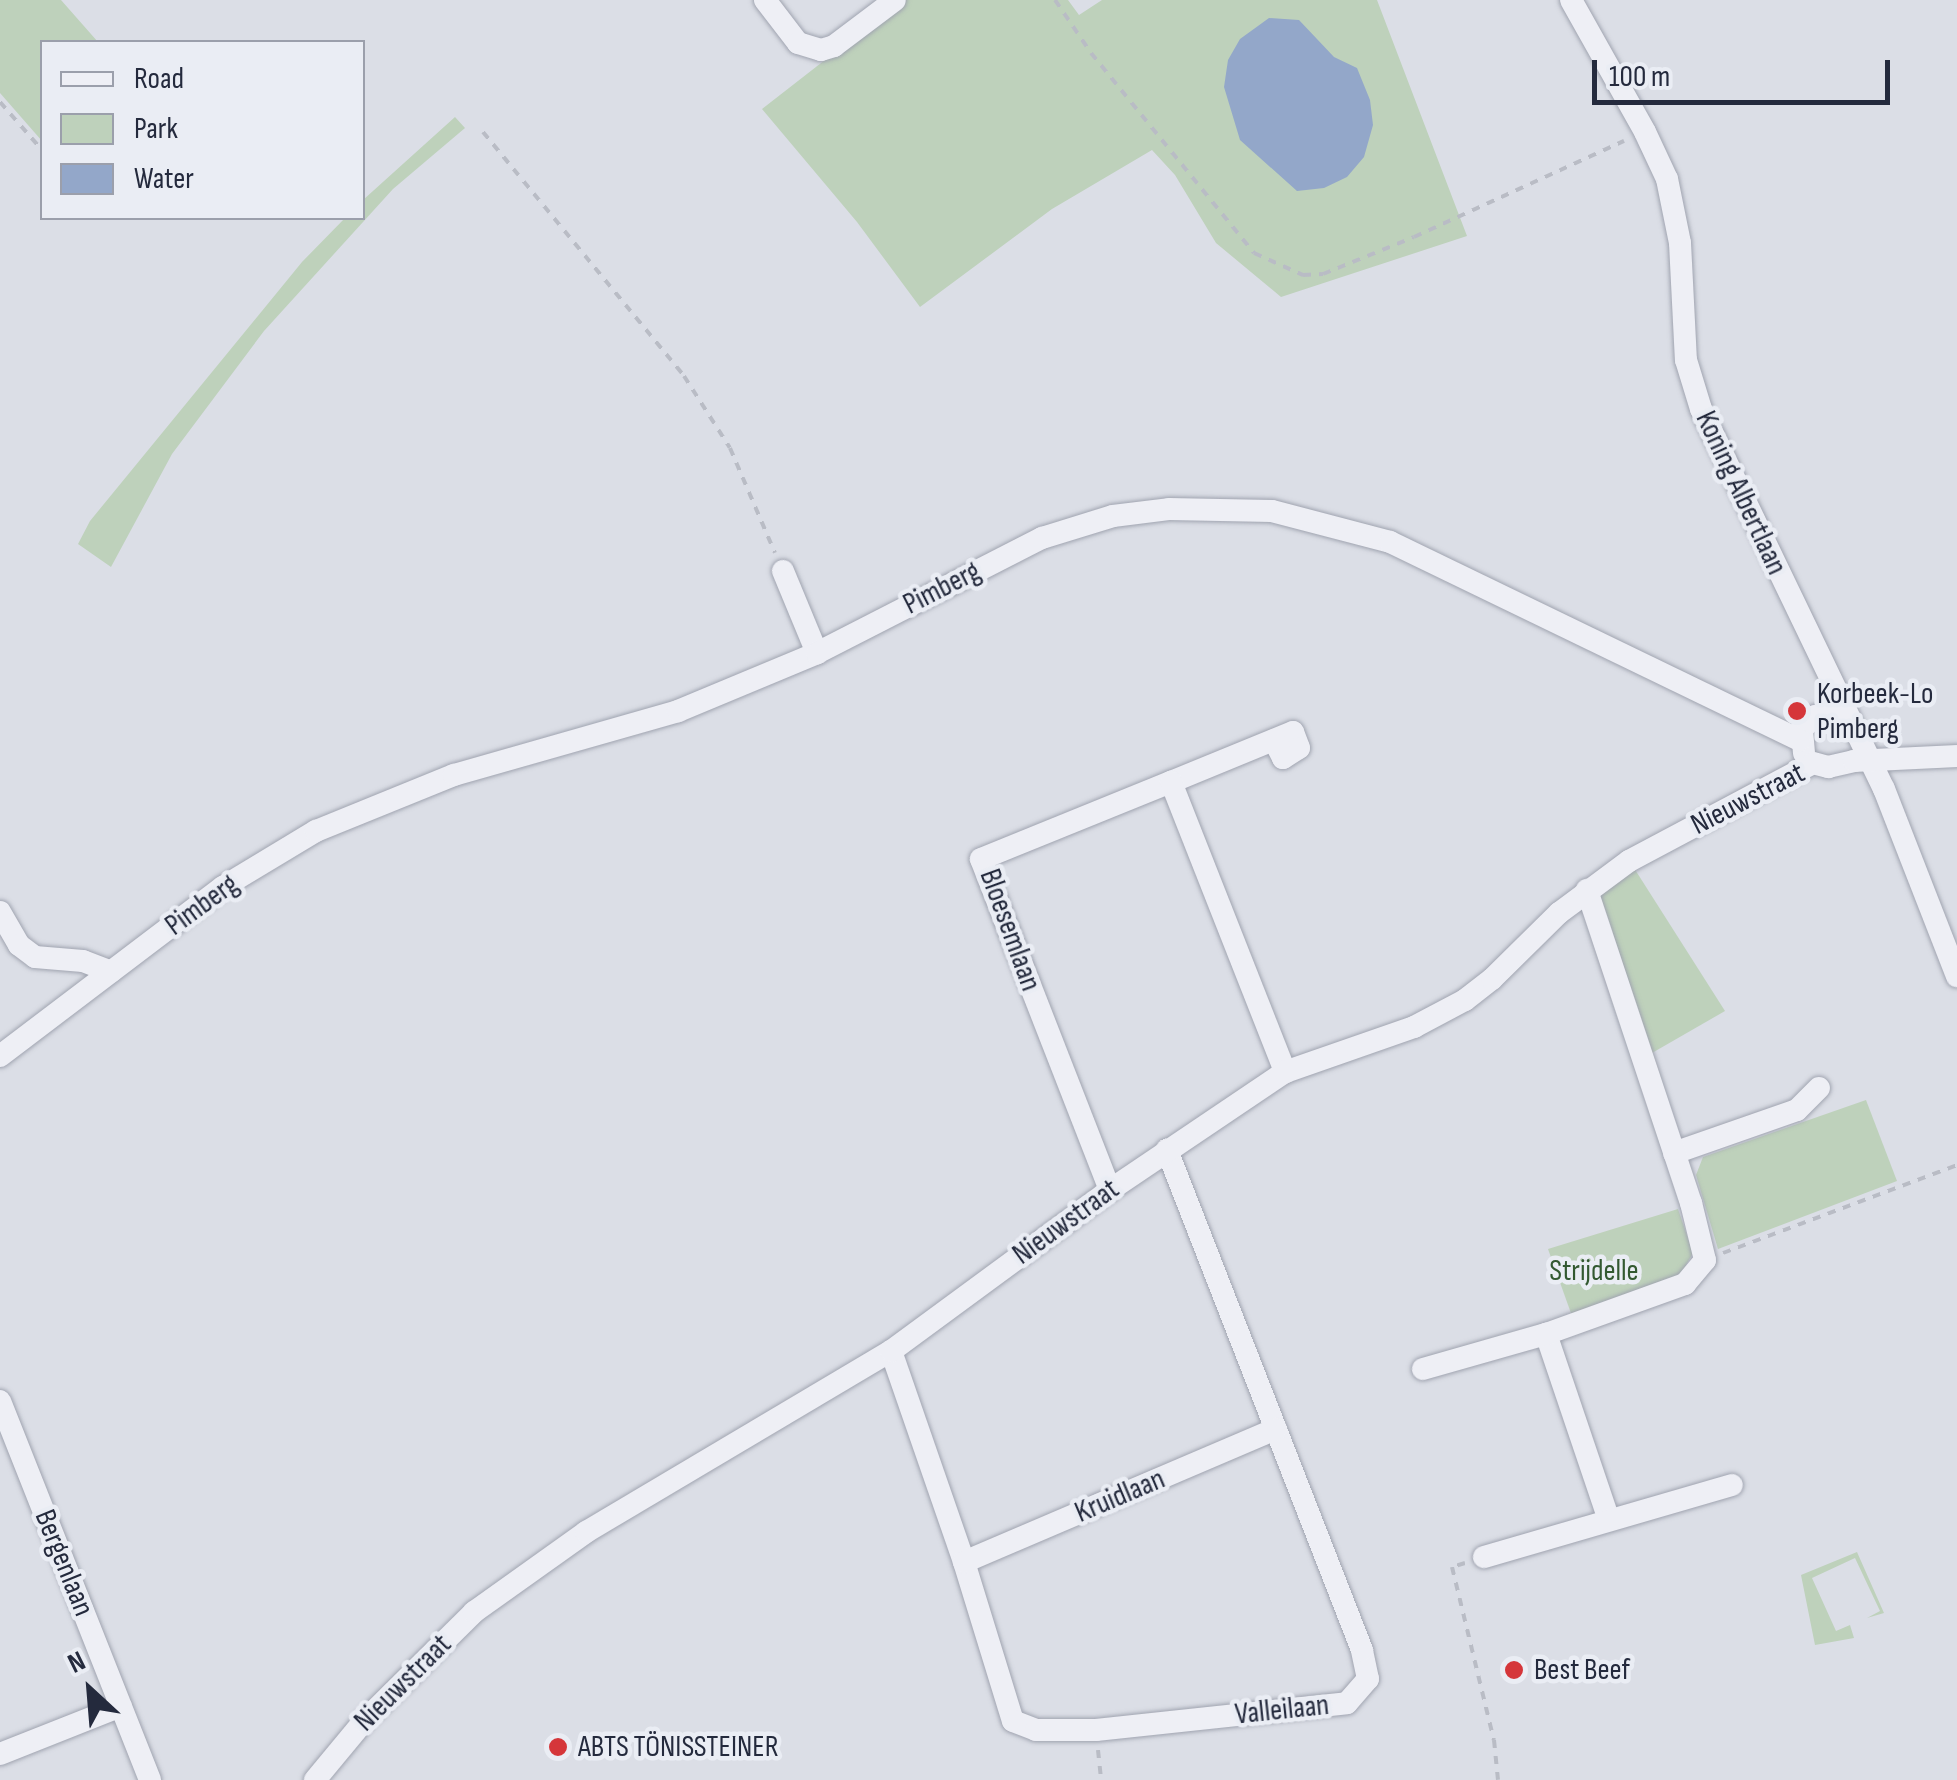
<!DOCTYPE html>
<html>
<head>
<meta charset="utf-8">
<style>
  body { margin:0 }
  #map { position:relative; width:1957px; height:1780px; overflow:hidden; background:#dbdee6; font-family:"Sofia Sans Condensed",sans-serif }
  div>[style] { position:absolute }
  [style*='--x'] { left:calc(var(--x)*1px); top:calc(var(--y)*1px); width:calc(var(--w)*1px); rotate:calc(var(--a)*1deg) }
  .green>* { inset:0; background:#bed1bb }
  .water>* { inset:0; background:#93a7c9 }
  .path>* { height:4px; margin-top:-2px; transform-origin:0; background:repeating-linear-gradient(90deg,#b9bcc5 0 8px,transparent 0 16px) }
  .roads { filter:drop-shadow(0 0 2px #a0a4b0) drop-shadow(0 0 2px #a0a4b0) }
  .minor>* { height:22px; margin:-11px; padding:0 11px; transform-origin:11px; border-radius:11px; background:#eeeff5 }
  .dots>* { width:28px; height:28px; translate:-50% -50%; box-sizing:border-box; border:5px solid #eaedf4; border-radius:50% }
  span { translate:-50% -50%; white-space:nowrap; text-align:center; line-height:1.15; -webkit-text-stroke:9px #eaedf4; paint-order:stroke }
  .street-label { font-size:30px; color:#242a3d }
  .poi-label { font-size:30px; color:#242a3d }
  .left { translate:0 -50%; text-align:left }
  .park-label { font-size:30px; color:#335931 }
  .legend { position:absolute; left:40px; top:40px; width:325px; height:180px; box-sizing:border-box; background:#eaedf4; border:2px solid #9b9fab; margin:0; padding:12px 18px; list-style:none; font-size:30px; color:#242a3d }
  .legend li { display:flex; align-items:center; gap:20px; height:50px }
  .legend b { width:50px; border:2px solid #9b9fab }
  .north { position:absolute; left:40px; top:1640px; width:100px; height:100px; -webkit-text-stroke:8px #eaedf4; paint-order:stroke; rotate:334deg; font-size:28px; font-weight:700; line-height:40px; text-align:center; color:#242a3d }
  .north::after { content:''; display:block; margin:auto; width:35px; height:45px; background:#242a3d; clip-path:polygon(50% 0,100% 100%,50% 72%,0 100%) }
  .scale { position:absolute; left:1592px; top:60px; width:298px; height:45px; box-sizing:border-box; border:5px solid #242a3d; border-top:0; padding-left:12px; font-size:30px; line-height:35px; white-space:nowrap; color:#242a3d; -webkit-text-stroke:8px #eaedf4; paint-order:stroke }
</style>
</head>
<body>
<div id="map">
  <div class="green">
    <div style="clip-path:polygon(0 0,61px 0,98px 42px,42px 42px,42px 141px,0 93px)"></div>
    <div style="clip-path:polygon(902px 0,1068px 0,1079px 15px,1102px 0,1377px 0,1467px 236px,1281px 297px,1216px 243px,1175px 175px,1152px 150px,1052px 209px,920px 307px,857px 222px,762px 109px)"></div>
    <div style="clip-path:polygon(455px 117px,465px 128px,393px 189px,264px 331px,172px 454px,111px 567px,78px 544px,90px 521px,302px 262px,345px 218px,362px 218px,363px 200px)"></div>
    <div style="clip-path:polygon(1634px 868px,1725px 1011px,1652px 1053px,1601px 898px,1601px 891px)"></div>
    <div style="clip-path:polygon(1866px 1100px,1897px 1181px,1718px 1249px,1696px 1175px,1703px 1157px)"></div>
    <div style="clip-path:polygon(1678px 1209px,1693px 1253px,1679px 1277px,1572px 1316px,1548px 1249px)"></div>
    <div style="clip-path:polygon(1857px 1552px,1884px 1613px,1867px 1618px,1880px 1611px,1855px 1558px,1812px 1578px,1836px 1631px,1850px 1625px,1854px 1638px,1815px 1645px,1801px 1575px)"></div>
  </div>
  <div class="water">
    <div style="clip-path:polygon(1269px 18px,1299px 20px,1334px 57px,1357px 68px,1370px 100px,1373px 125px,1364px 157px,1347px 177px,1324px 188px,1297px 191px,1240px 140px,1224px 87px,1228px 60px,1240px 39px)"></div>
  </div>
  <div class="path">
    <div style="--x:1055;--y:0;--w:64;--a:55.8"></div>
    <div style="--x:1091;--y:53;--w:258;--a:50.8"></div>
    <div style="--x:1254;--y:253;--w:54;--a:24.2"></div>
    <div style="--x:1303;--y:275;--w:20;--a:-3"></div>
    <div style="--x:1323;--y:274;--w:98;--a:-22.1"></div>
    <div style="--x:1414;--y:237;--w:231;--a:-24.6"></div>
    <div style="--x:0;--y:102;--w:64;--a:48.8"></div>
    <div style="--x:483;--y:132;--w:316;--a:50.5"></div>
    <div style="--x:684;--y:376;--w:85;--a:57.4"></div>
    <div style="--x:730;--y:448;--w:114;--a:66.8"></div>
    <div style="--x:1723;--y:1253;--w:250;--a:-20.6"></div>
    <div style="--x:1465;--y:1563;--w:14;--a:163"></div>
    <div style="--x:1452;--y:1567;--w:178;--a:76.4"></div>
    <div style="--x:1494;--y:1740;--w:40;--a:84.3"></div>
    <div style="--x:1098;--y:1750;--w:30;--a:84"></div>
  </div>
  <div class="roads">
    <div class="minor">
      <div style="--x:765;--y:0;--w:54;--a:52.5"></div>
      <div style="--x:798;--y:43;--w:24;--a:17"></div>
      <div style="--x:821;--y:50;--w:14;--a:-17"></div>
      <div style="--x:834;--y:46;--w:76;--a:-37"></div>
      <div style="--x:1571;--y:0;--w:151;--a:60.7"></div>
      <div style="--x:1645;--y:132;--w:52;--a:64.9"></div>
      <div style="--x:1667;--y:179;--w:65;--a:78.5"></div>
      <div style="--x:1680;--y:243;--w:117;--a:87.1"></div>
      <div style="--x:1686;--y:360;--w:51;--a:73"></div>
      <div style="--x:1701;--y:409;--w:422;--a:64.3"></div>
      <div style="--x:1884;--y:789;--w:201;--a:68.7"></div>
      <div style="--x:783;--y:571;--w:89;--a:67.5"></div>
      <div style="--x:1804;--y:753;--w:24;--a:-95"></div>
      <div style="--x:1802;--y:729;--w:18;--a:-45"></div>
      <div style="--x:1815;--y:716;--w:21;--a:-5"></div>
      <div style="--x:1836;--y:714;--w:20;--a:41"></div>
      <div style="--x:1171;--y:782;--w:132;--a:-22.3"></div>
      <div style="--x:1293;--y:732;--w:17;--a:69"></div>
      <div style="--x:1299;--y:748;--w:19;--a:148"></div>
      <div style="--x:1283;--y:758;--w:20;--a:-117"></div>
      <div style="--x:0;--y:912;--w:38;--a:60"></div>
      <div style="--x:19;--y:945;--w:20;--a:37"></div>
      <div style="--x:35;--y:957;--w:48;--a:4.8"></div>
      <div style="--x:83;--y:961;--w:30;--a:21"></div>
      <div style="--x:0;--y:1056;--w:280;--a:-37.2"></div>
      <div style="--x:223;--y:887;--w:109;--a:-31.1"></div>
      <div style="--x:316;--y:831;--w:149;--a:-22.1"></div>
      <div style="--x:454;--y:775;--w:233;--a:-15.9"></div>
      <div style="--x:678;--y:711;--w:151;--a:-22.6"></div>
      <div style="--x:817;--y:653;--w:253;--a:-27.1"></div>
      <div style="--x:1042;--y:538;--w:74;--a:-17.2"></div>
      <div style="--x:1113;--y:516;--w:56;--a:-7.1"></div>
      <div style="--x:1169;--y:509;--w:103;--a:1.1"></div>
      <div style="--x:1272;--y:511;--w:122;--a:14.7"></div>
      <div style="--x:1390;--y:542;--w:455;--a:25.8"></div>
      <div style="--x:1674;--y:1153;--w:130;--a:-19.3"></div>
      <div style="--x:1797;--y:1110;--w:31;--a:-45"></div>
      <div style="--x:1110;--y:1190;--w:355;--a:-111.3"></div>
      <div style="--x:981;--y:859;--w:205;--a:-22.1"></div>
      <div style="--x:1171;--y:782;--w:312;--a:68.5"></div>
      <div style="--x:1546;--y:1334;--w:196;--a:71.3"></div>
      <div style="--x:891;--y:1351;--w:223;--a:70.9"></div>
      <div style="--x:964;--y:1562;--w:166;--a:72.9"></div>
      <div style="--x:1013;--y:1721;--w:25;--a:21"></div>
      <div style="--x:1036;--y:1730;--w:60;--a:0"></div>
      <div style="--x:1096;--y:1730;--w:252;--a:-6.1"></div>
      <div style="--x:1347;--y:1703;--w:32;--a:-49"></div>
      <div style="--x:1368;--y:1679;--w:30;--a:-102"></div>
      <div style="--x:1362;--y:1650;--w:537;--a:-111.31"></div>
      <div style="--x:1423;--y:1369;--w:128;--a:-15.9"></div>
      <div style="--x:1546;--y:1334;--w:148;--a:-19.8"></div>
      <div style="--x:1685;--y:1284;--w:31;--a:-50"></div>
      <div style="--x:1705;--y:1260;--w:59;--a:-103.8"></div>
      <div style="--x:1691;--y:1203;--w:330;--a:-108.4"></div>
      <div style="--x:0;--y:1401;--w:408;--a:68.4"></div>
      <div style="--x:1484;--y:1557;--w:258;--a:-16.2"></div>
      <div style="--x:964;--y:1562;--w:339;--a:-23.1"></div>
      <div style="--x:0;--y:1754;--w:130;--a:-21.6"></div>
      <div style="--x:315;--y:1780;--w:77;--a:-50.3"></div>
      <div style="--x:364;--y:1721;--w:155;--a:-44.7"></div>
      <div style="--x:474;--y:1612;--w:138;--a:-35.5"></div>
      <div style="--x:586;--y:1532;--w:355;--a:-30.7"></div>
      <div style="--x:891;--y:1351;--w:272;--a:-36.3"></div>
      <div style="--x:1110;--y:1190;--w:211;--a:-34"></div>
      <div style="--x:1285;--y:1072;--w:137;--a:-19.2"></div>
      <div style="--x:1414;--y:1027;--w:58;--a:-27.9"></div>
      <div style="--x:1465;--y:1000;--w:34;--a:-38"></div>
      <div style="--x:1492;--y:979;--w:94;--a:-44.6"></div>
      <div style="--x:1559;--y:913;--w:87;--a:-36.6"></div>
      <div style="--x:1629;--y:861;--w:208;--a:-28"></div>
      <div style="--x:1813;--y:763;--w:16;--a:15"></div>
      <div style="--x:1828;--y:767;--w:27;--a:-13"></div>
      <div style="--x:1854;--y:761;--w:103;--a:-2.8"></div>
    </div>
  </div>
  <div class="dots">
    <div style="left:1797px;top:711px;background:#d5363a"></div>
    <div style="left:1514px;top:1670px;background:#d5363a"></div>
    <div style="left:558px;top:1747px;background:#d5363a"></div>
  </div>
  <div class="street-label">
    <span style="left:1741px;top:493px;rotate:65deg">Koning Albertlaan</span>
    <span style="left:942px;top:588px;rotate:-27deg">Pimberg</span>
    <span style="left:1748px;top:799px;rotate:-27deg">Nieuwstraat</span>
    <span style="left:202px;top:905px;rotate:-36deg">Pimberg</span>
    <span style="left:1010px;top:930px;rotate:70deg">Bloesemlaan</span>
    <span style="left:1066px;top:1222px;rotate:-36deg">Nieuwstraat</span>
    <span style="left:1120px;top:1496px;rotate:-23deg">Kruidlaan</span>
    <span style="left:64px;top:1563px;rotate:68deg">Bergenlaan</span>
    <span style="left:403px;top:1683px;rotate:-45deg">Nieuwstraat</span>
    <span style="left:1282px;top:1710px;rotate:-6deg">Valleilaan</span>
  </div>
  <div class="poi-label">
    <span class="left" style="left:1817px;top:711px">Korbeek-Lo<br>Pimberg</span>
    <span class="left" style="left:1534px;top:1670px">Best Beef</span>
    <span class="left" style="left:578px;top:1747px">ABTS TÖNISSTEINER</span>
  </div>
  <div class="park-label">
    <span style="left:1594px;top:1271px">Strijdelle</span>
  </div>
  <ul class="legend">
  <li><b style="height:12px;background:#eeeff5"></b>Road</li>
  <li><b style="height:28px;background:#bed1bb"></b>Park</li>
  <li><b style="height:28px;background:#93a7c9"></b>Water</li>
  </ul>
  <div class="north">N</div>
  <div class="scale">100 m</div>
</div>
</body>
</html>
